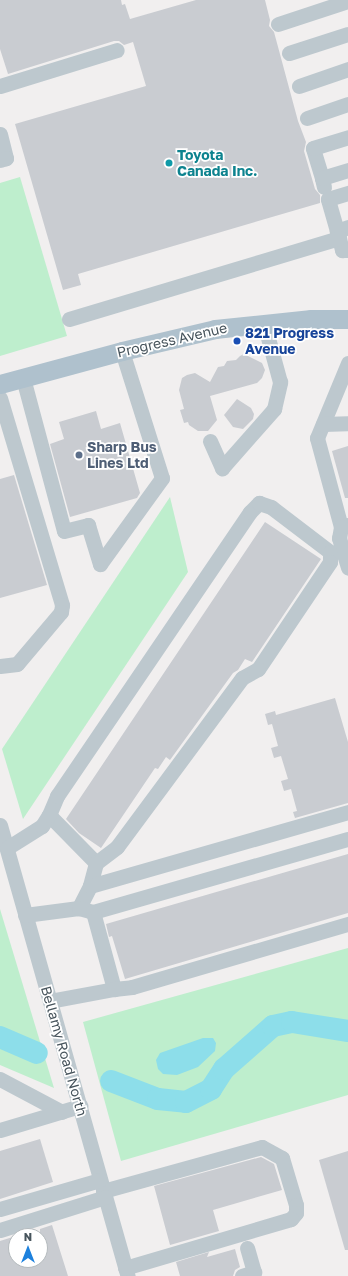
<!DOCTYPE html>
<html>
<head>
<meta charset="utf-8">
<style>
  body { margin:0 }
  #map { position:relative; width:348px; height:1276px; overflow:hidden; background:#f1efef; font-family:"Golos Text",sans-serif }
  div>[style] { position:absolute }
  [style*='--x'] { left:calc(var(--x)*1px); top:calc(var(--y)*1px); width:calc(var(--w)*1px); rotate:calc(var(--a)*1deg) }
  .green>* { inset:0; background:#beeecd }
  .water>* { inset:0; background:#8ddeea }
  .river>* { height:22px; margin:-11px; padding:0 11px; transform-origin:11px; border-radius:11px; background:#8ddeea }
  .building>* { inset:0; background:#c9ccd1 }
  .minor>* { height:15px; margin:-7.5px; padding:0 7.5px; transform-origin:7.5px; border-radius:7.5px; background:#bdc8ce }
  .major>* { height:19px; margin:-9.5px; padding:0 9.5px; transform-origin:9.5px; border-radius:9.5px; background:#afc1cd }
  .dots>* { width:11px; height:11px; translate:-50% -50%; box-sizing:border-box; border:2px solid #fff; border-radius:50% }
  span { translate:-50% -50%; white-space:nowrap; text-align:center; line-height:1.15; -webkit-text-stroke:3.5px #fff; paint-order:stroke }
  .culture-label { font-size:14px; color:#0d838f; font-weight:700 }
  .left { translate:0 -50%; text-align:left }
  .transit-label { font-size:14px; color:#164399; font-weight:700 }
  .street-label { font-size:14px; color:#47545c }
  .service-label { font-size:14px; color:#4e5e75; font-weight:700 }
  .north { position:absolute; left:8px; top:1228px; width:40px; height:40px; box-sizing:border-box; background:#fff; border:1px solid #b5bbbe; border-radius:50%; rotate:0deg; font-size:11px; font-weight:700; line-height:16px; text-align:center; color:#47545c }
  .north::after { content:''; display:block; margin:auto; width:14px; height:18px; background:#1d81dd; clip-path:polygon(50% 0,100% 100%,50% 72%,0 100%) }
</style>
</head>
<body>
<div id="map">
  <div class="green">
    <div style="clip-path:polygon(20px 177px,67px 336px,0 356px,0 183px)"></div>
    <div style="clip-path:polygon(170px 497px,188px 572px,23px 819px,2px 749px)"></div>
    <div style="clip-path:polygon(0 909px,54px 1088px,0 1065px)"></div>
    <div style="clip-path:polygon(348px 948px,348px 1095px,121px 1161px,83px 1022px)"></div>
  </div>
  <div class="water">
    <div style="clip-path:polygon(203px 1038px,213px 1038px,216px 1043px,215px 1051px,198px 1067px,177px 1075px,163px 1074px,158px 1069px,156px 1060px,160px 1053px)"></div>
  </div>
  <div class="river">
    <div style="--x:0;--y:1037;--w:40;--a:23.4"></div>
    <div style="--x:111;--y:1081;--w:50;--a:21"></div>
    <div style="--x:158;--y:1099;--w:28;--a:6"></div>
    <div style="--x:186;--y:1102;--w:28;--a:-27"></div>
    <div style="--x:211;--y:1089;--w:24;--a:-57"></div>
    <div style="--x:224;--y:1069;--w:65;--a:-41.3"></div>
    <div style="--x:273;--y:1026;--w:19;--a:-12"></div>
    <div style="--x:292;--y:1022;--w:57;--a:9.1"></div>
  </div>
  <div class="building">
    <div style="clip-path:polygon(0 0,121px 0,122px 5px,125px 4px,130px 19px,196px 0,265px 0,270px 20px,269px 26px,274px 32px,298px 121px,306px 142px,304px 151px,315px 189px,320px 195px,320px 203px,78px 274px,81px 285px,63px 290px,15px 124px,146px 86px,133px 42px,124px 45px,119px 41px,114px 41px,8px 74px,0 49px)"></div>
    <div style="clip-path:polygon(244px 354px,262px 363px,265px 370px,262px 378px,257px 383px,210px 396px,217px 420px,208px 431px,198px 431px,189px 425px,188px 422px,184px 423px,180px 410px,184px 409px,179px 390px,182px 378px,187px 375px,195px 373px,210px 382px,218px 367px,224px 366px,227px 361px,236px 360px,240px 356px)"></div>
    <div style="clip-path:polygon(237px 399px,251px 408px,254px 414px,253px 419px,243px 429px,233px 427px,224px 415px)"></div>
    <div style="clip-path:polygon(96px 411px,101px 429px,120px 423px,140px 493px,137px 498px,70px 517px,50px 444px,64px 439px,59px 422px)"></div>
    <div style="clip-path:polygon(348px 446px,348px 498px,345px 498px,332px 451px)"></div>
    <div style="clip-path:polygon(14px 475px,47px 585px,0 598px,0 479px)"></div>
    <div style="clip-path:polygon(265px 522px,321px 559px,252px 662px,245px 659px,238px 670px,233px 673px,170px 760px,166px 757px,158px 769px,155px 768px,101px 848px,79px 833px,66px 819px)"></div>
    <div style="clip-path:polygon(335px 698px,348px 742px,348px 803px,295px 818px,293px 812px,297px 811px,291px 789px,284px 791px,281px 781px,288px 779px,281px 756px,274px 758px,271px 748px,278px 746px,272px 724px,268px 725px,265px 714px,275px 711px,276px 715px)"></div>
    <div style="clip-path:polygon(348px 854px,348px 913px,125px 979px,112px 936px,109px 937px,106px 924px)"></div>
    <div style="clip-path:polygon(40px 1139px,53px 1182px,0 1199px,0 1151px)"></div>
    <div style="clip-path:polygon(348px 1151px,348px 1250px,345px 1250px,319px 1160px)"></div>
    <div style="clip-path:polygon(261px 1157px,274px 1164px,282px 1190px,213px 1210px,219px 1231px,170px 1245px,154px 1186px)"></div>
    <div style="clip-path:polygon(52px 1225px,68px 1276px,0 1276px,0 1241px,16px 1236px,16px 1260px,40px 1260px,40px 1229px)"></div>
    <div style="clip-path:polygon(235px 1249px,240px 1267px,235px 1270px,233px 1276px,180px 1276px,176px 1262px,209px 1252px,207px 1257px)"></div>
  </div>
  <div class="minor">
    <div style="--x:278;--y:24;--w:74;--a:-18.2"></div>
    <div style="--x:289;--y:53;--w:62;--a:-17.9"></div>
    <div style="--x:0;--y:86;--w:122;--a:-17.1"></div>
    <div style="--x:299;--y:86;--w:52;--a:-19.1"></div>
    <div style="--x:307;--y:118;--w:43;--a:-18.9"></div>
    <div style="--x:0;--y:134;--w:25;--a:76"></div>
    <div style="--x:6;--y:158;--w:6;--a:162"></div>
    <div style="--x:322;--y:178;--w:31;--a:-107"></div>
    <div style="--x:313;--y:148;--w:37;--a:-17"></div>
    <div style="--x:324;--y:187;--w:9;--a:-103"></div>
    <div style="--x:322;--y:178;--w:27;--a:-17"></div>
    <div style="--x:348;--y:227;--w:12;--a:160"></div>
    <div style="--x:337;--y:231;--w:20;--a:75"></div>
    <div style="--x:342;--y:250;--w:6;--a:0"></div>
    <div style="--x:337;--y:231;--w:33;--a:-106"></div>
    <div style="--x:328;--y:199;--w:21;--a:-17"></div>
    <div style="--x:69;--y:319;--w:282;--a:-16.7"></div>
    <div style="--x:348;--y:363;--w:81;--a:112.5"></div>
    <div style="--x:317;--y:438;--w:92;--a:74.9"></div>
    <div style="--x:341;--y:527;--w:7;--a:-16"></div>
    <div style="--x:23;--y:378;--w:158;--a:75"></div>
    <div style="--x:64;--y:531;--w:25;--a:-14"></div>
    <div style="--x:88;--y:525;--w:41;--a:72.9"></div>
    <div style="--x:100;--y:564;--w:106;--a:-54.2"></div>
    <div style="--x:162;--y:478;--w:133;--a:-107.5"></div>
    <div style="--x:0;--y:398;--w:216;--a:73.3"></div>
    <div style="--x:62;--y:605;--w:7;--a:98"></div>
    <div style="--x:61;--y:612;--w:68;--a:130.2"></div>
    <div style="--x:17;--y:664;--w:17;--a:173"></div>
    <div style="--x:323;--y:424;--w:25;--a:-2"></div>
    <div style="--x:210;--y:441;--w:30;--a:66"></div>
    <div style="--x:222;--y:468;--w:79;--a:-48.6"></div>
    <div style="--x:274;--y:409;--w:28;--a:-77"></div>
    <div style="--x:280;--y:382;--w:61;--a:-105.2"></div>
    <div style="--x:341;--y:527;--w:11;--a:100"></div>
    <div style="--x:339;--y:538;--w:31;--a:73"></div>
    <div style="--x:49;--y:815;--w:67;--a:45.6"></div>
    <div style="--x:0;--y:825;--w:469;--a:74.2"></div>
    <div style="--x:7;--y:848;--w:41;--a:-32.2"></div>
    <div style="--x:42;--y:826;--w:13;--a:-58"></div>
    <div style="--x:49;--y:815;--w:21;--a:-67"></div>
    <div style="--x:57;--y:796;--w:343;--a:-55.8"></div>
    <div style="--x:250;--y:512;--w:13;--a:-45"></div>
    <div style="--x:259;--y:503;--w:13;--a:18"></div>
    <div style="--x:271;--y:507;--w:74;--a:37.3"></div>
    <div style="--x:330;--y:552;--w:10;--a:90"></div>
    <div style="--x:330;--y:562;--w:129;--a:123.9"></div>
    <div style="--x:258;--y:669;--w:18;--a:151"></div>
    <div style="--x:242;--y:678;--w:210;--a:126.5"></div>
    <div style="--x:117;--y:847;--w:26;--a:143"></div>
    <div style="--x:96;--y:863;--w:24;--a:105"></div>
    <div style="--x:90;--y:886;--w:25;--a:117"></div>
    <div style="--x:90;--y:886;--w:268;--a:-16"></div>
    <div style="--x:93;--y:912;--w:265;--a:-16"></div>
    <div style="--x:25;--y:915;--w:54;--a:-7.4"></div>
    <div style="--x:79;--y:908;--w:15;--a:16"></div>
    <div style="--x:93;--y:912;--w:80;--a:74.7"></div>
    <div style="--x:114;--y:989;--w:65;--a:169.4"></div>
    <div style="--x:114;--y:989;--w:18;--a:-6"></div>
    <div style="--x:132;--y:987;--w:225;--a:-16.3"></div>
    <div style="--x:0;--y:1079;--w:70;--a:28"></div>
    <div style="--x:0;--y:1130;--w:84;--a:-16.7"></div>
    <div style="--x:103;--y:1191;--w:165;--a:-15.5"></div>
    <div style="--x:262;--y:1147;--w:23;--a:29"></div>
    <div style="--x:282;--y:1158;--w:49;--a:73.4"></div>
    <div style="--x:296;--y:1205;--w:8;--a:90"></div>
    <div style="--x:296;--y:1213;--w:8;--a:130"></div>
    <div style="--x:291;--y:1219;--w:173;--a:163.6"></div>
    <div style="--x:0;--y:1209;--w:104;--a:-16.2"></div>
    <div style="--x:0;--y:1230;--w:110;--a:-17.4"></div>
    <div style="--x:242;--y:1276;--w:13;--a:-18"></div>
    <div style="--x:254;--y:1272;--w:25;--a:-106"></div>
  </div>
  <div class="major">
    <div style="--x:0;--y:384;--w:126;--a:-15.1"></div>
    <div style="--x:122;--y:351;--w:96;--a:-13.3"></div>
    <div style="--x:215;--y:329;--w:97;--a:-5.9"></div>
    <div style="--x:311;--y:319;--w:37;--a:0"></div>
  </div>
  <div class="dots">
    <div style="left:169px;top:163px;background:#0f9aa8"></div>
    <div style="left:237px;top:341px;background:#1a4fb4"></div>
    <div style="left:79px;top:455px;background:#5c6f8a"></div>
  </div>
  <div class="culture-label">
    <span class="left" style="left:177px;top:163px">Toyota<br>Canada Inc.</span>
  </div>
  <div class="transit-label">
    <span class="left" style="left:245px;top:341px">821 Progress<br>Avenue</span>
  </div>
  <div class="street-label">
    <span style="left:172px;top:340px;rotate:-13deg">Progress Avenue</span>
    <span style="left:64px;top:1051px;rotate:74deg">Bellamy Road North</span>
  </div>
  <div class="service-label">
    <span class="left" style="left:87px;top:455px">Sharp Bus<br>Lines Ltd</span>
  </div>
  <div class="north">N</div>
</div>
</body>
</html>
